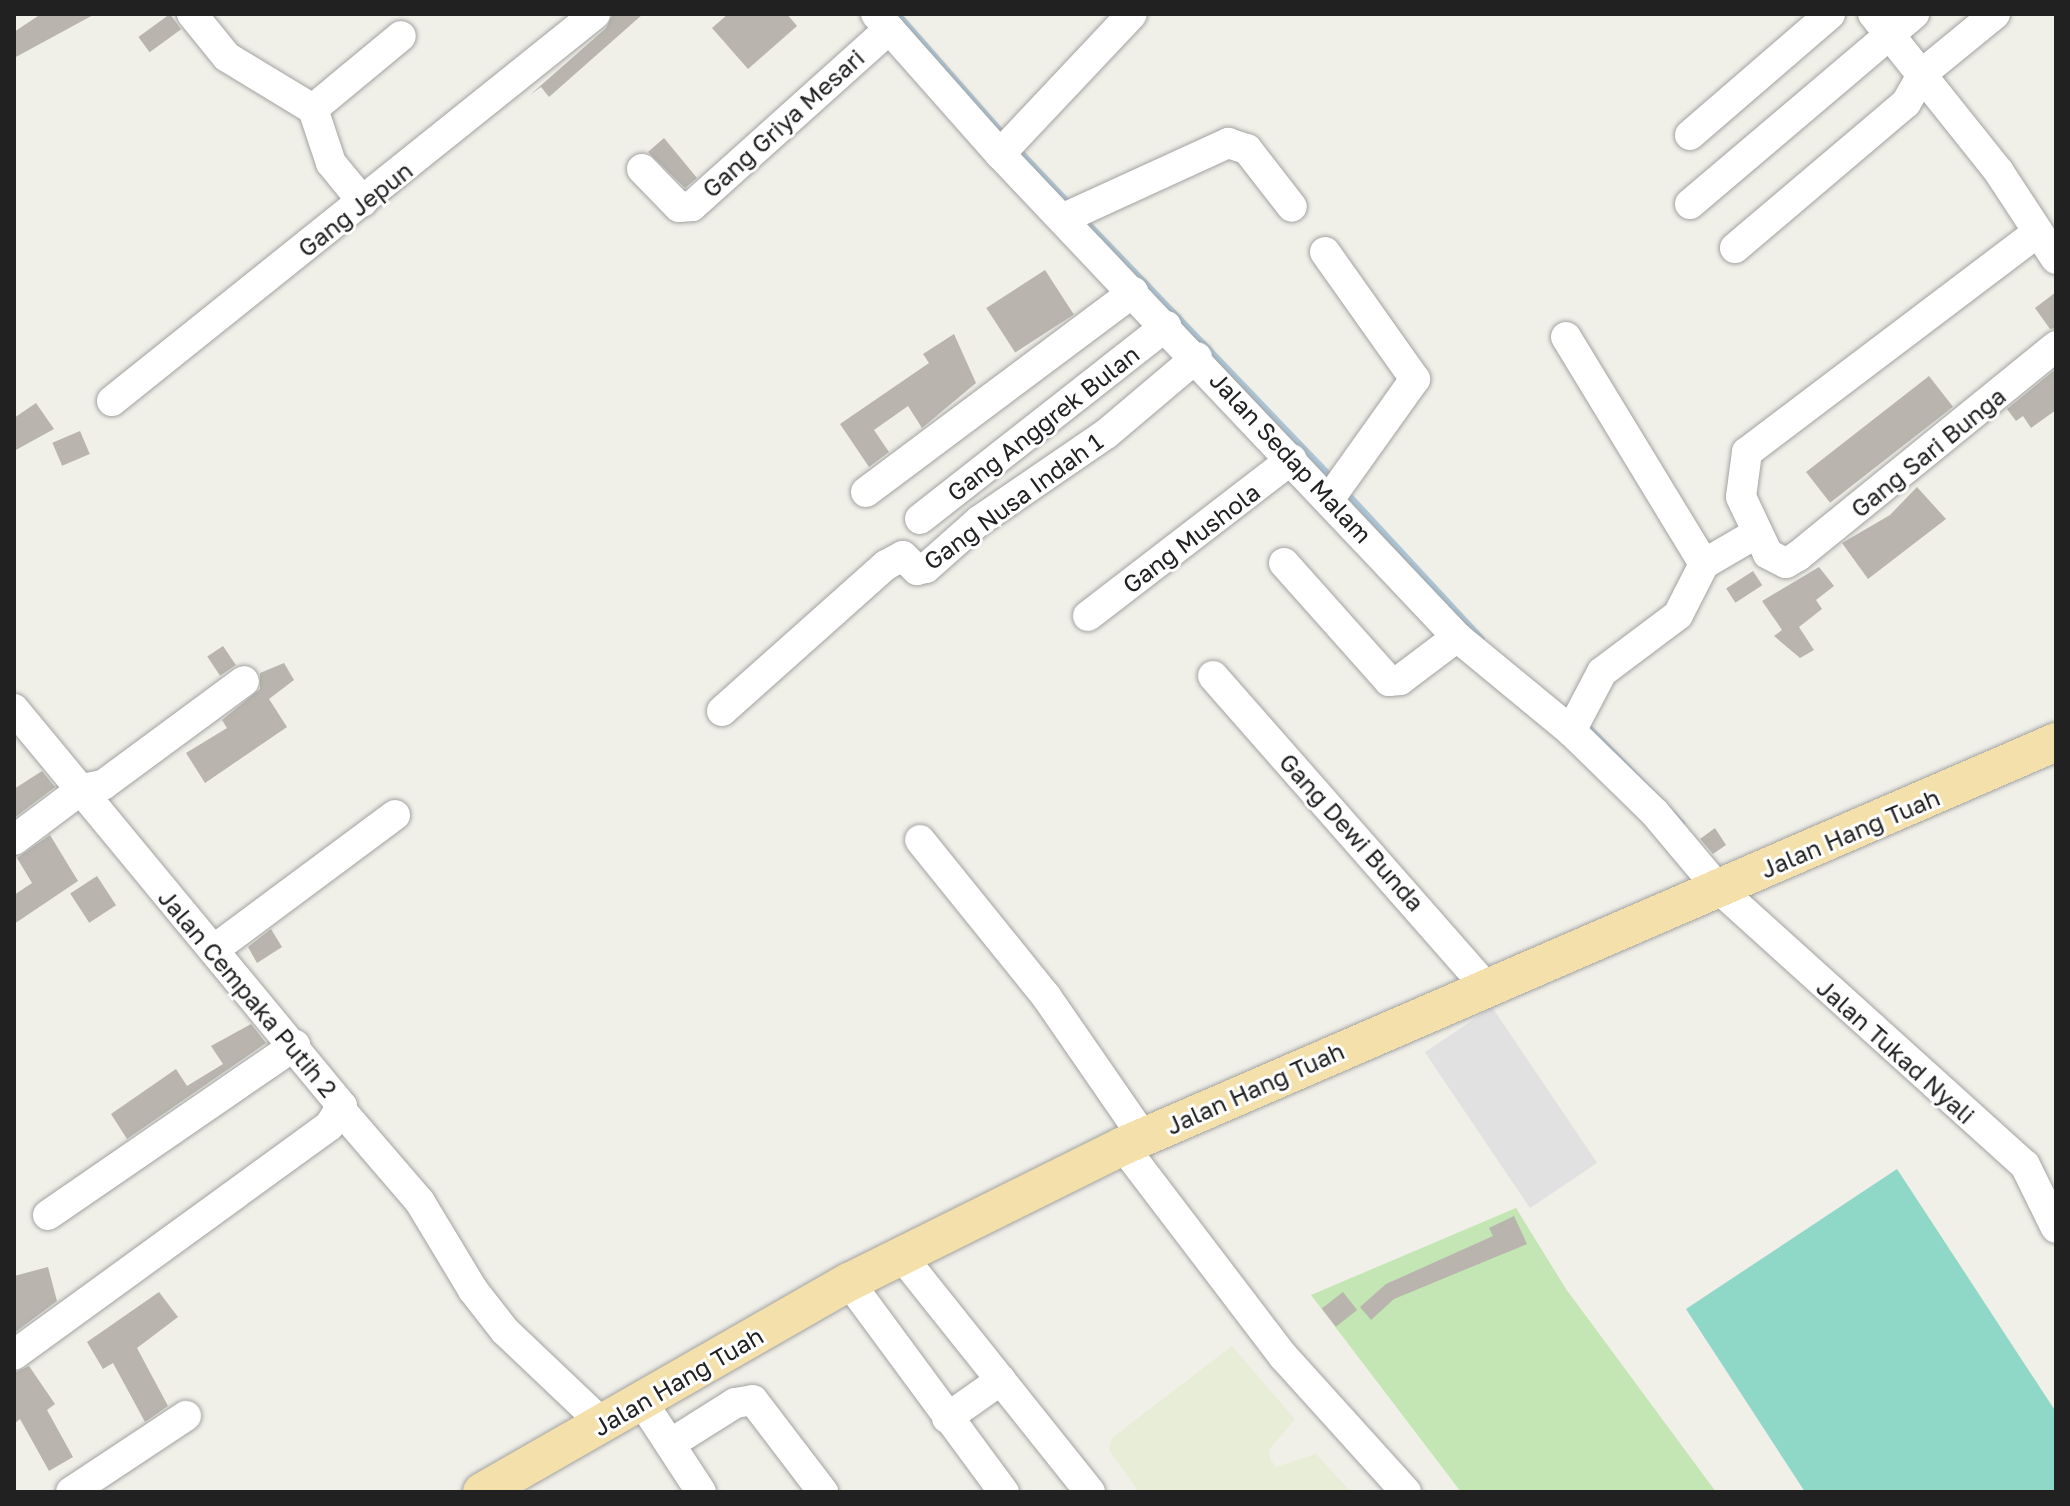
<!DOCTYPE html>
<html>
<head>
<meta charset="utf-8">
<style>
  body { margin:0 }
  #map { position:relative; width:2070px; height:1506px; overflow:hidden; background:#f0efe8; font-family:"Golos Text",sans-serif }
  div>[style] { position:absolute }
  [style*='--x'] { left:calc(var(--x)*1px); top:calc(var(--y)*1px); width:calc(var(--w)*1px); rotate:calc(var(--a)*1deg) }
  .farmland>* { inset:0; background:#e7edd6 }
  .grass>* { inset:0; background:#c4e5b4 }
  .pitch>* { inset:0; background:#8fd7c7 }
  .parking>* { inset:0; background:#e1e1e1; transform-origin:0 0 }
  .stream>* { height:6px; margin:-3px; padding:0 3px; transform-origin:3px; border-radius:3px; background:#adc8d9 }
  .building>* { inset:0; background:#b9b5ae; transform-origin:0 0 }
  .roads { filter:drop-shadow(0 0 2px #a2a2a2) drop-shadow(0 0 2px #a2a2a2) }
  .minor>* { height:30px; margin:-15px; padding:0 15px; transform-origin:15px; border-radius:15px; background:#fff }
  .major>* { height:38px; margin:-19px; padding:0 19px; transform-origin:19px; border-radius:19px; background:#f3e0aa }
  span { translate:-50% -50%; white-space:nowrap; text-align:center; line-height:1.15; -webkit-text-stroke:6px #fff; paint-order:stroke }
  .street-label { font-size:24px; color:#212121 }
  .frame { position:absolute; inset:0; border:16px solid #212121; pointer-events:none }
</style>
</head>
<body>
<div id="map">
  <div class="farmland">
    <div style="clip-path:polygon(1232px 1346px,1295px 1419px,1269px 1450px,1270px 1459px,1276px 1467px,1316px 1454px,1351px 1492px,1139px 1492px,1109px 1450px,1112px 1438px)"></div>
  </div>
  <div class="grass">
    <div style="clip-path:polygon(1516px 1208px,1566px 1289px,1716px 1492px,1461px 1492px,1311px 1295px)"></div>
  </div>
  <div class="pitch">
    <div style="clip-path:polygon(1897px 1169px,2056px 1412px,2056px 1492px,1805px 1492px,1686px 1309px)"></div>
  </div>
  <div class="parking">
    <div style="left:1492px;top:1007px;width:188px;height:81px;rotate:56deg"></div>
  </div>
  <div class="stream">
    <div style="--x:898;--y:14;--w:164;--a:48.7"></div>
    <div style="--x:1017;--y:148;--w:77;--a:46.6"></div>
    <div style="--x:1083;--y:218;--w:360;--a:46.2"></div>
    <div style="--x:1346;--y:492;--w:200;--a:47.2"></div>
    <div style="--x:1584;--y:722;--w:141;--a:45.9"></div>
  </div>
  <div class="building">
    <div style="clip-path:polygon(41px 14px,95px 14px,14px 58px,14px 32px)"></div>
    <div style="left:170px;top:14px;width:19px;height:39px;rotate:54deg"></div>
    <div style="clip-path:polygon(613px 14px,643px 14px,549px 97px,541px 87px,530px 95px,606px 28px)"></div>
    <div style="clip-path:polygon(728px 14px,787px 14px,797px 26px,748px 69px,712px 28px)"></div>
    <div style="clip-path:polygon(664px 138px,697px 178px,685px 188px,648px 152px)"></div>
    <div style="left:1045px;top:270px;width:53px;height:70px;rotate:57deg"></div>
    <div style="clip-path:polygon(2056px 292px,2056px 328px,2050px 329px,2035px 308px)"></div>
    <div style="clip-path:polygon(954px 334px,976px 383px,922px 428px,908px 406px,874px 430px,889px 452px,869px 467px,840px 424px,929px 363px,923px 354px)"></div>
    <div style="clip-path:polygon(2056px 369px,2056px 410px,2031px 428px,2023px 416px,2016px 421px,2007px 409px)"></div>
    <div style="left:1929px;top:376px;width:39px;height:156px;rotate:52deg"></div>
    <div style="clip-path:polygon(36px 403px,54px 429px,14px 451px,14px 418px)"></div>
    <div style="left:80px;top:431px;width:25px;height:30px;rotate:67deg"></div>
    <div style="clip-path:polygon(1917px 487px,1946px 519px,1868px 579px,1842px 543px,1890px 515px)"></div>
    <div style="clip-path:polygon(1819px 567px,1834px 586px,1816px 600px,1822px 609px,1799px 627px,1814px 650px,1800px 658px,1774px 636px,1782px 630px,1762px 601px)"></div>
    <div style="left:1753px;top:571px;width:17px;height:32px;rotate:57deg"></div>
    <div style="left:223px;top:646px;width:23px;height:19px;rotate:56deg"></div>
    <div style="clip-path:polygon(284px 663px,294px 680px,269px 699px,287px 727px,205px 783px,186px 753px,227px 728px,222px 720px,260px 689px,260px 673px)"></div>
    <div style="clip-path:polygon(42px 771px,55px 787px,14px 818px,14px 789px)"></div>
    <div style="clip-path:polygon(1715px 828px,1726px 845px,1713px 854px,1700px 839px)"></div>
    <div style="clip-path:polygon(50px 835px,78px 881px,14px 924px,14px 895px,32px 883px,17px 858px)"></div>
    <div style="left:97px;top:876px;width:35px;height:32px;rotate:57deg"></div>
    <div style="clip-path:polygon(271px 929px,282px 947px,257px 963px,248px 947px)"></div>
    <div style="clip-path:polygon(251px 1024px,266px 1043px,127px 1139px,111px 1114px,176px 1069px,187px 1086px,223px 1064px,211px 1046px)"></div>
    <div style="clip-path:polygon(1514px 1216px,1527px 1244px,1394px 1299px,1371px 1320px,1360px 1307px,1386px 1284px,1493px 1236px,1489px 1228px)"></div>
    <div style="clip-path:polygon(48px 1267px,57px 1301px,14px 1333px,14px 1276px)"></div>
    <div style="clip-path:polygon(159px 1292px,178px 1317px,137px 1348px,168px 1406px,145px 1422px,113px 1363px,103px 1369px,87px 1342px)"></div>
    <div style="left:1343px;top:1292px;width:23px;height:27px;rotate:52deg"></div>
    <div style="clip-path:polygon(29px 1366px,55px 1404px,47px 1410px,73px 1457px,49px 1471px,20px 1419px,14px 1424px,14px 1373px)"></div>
  </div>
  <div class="roads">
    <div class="minor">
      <div style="--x:192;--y:14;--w:55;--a:50.9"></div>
      <div style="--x:227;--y:57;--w:100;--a:31.2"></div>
      <div style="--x:313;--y:109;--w:114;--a:-39.7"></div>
      <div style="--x:876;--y:14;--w:187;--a:48.5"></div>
      <div style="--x:1000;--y:154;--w:665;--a:46.58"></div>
      <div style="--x:1457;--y:637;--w:148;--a:39.5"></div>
      <div style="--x:1571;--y:731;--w:117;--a:44.3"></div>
      <div style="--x:1655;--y:813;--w:98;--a:50"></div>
      <div style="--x:1718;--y:888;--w:413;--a:42.1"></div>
      <div style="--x:2025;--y:1165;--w:70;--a:63.8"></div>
      <div style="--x:1873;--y:14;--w:202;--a:51.4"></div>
      <div style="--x:1999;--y:172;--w:104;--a:56.8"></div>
      <div style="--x:313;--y:109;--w:57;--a:71.6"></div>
      <div style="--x:331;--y:163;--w:50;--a:50.6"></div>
      <div style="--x:1690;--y:135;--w:185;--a:-40.8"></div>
      <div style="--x:1000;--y:154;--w:192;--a:-46.7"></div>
      <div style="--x:642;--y:169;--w:53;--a:45.8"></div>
      <div style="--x:679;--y:207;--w:13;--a:-4"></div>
      <div style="--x:692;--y:206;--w:265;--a:-41.9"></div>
      <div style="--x:1690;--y:204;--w:294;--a:-40.3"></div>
      <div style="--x:1062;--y:219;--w:183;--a:-24.6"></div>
      <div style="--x:1228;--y:143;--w:20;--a:18"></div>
      <div style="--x:1247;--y:149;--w:73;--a:52.2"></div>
      <div style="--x:2038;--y:232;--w:365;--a:142.9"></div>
      <div style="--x:1747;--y:452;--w:45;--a:97.6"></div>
      <div style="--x:1741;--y:497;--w:63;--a:64.7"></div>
      <div style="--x:1768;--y:554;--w:20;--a:27"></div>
      <div style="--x:1786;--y:563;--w:14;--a:-30"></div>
      <div style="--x:1798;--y:556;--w:333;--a:-39.1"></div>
      <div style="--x:1735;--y:248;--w:224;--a:-40.3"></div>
      <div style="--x:1906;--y:103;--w:34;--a:-60"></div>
      <div style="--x:1923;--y:73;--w:93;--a:-39.3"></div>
      <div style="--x:1325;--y:252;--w:156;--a:54.7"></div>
      <div style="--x:1415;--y:379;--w:146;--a:125.5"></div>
      <div style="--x:1566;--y:337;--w:266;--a:58.7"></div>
      <div style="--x:1704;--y:564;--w:57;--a:117"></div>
      <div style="--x:1678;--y:615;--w:95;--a:143.1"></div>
      <div style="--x:1602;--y:672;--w:67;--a:117.7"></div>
      <div style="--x:112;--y:401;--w:619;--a:-38.7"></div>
      <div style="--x:866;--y:492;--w:334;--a:-36.8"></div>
      <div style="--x:920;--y:519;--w:313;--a:-38.1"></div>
      <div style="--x:1284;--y:563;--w:158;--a:48.3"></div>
      <div style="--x:1389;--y:681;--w:11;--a:-5"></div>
      <div style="--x:1400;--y:680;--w:71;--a:-37"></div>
      <div style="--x:1704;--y:564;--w:61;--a:-30.3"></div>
      <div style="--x:1088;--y:616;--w:257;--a:-37.6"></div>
      <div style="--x:1213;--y:676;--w:418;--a:48.7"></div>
      <div style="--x:14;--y:709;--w:515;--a:50.44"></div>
      <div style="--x:342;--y:1106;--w:24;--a:123"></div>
      <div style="--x:329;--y:1126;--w:389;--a:144"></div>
      <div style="--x:722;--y:711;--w:220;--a:-41.7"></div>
      <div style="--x:886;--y:565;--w:19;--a:-28"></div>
      <div style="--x:903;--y:556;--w:20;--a:45"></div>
      <div style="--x:917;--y:570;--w:9;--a:-13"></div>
      <div style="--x:926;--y:568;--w:71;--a:-41.6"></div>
      <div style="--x:979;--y:521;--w:154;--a:-34.4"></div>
      <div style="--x:1106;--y:434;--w:119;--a:-40.2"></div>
      <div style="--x:14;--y:840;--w:85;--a:-36.9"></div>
      <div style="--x:82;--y:789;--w:21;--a:-11"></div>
      <div style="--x:103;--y:785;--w:175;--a:-36.4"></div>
      <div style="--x:920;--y:840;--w:201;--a:51.1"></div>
      <div style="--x:1046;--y:996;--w:173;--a:55.4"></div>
      <div style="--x:216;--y:948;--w:223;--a:-36.6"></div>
      <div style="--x:341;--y:1110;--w:121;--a:49.3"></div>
      <div style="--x:420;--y:1202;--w:103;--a:58.9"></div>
      <div style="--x:473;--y:1290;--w:52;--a:52"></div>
      <div style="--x:505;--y:1331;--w:137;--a:43.5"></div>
      <div style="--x:1123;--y:1146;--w:265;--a:52.7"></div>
      <div style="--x:1284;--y:1357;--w:182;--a:47.9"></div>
      <div style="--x:48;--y:1215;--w:300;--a:-34.5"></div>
      <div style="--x:904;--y:1259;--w:298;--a:51.4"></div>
      <div style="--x:849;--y:1282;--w:261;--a:53.6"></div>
      <div style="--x:643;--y:1403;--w:106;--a:56.9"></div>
      <div style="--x:947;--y:1418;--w:66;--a:-35.1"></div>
      <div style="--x:670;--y:1444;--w:77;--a:-32.2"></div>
      <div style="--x:735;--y:1403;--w:18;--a:-9"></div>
      <div style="--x:753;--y:1400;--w:116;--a:52.7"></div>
      <div style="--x:71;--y:1492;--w:138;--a:-33.5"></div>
    </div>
    <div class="major">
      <div style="--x:482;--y:1492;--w:423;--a:-29.8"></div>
      <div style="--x:849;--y:1282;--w:306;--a:-26.4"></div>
      <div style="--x:1123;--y:1146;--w:1017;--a:-23.41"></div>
    </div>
  </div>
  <div class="street-label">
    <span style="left:783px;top:123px;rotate:-42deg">Gang Griya Mesari</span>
    <span style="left:355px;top:209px;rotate:-38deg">Gang Jepun</span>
    <span style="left:1043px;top:423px;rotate:-38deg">Gang Anggrek Bulan</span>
    <span style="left:1928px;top:452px;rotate:-39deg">Gang Sari Bunga</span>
    <span style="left:1291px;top:457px;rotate:47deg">Jalan Sedap Malam</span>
    <span style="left:1013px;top:501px;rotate:-36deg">Gang Nusa Indah 1</span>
    <span style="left:1191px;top:538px;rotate:-37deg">Gang Mushola</span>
    <span style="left:1352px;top:832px;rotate:48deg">Gang Dewi Bunda</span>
    <span style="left:1850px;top:833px;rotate:-23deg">Jalan Hang Tuah</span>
    <span style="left:248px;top:993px;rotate:50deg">Jalan Cempaka Putih 2</span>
    <span style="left:1896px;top:1051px;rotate:42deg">Jalan Tukad Nyali</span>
    <span style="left:1255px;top:1088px;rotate:-24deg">Jalan Hang Tuah</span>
    <span style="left:678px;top:1381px;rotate:-30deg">Jalan Hang Tuah</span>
  </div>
  <div class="frame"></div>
</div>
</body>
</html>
